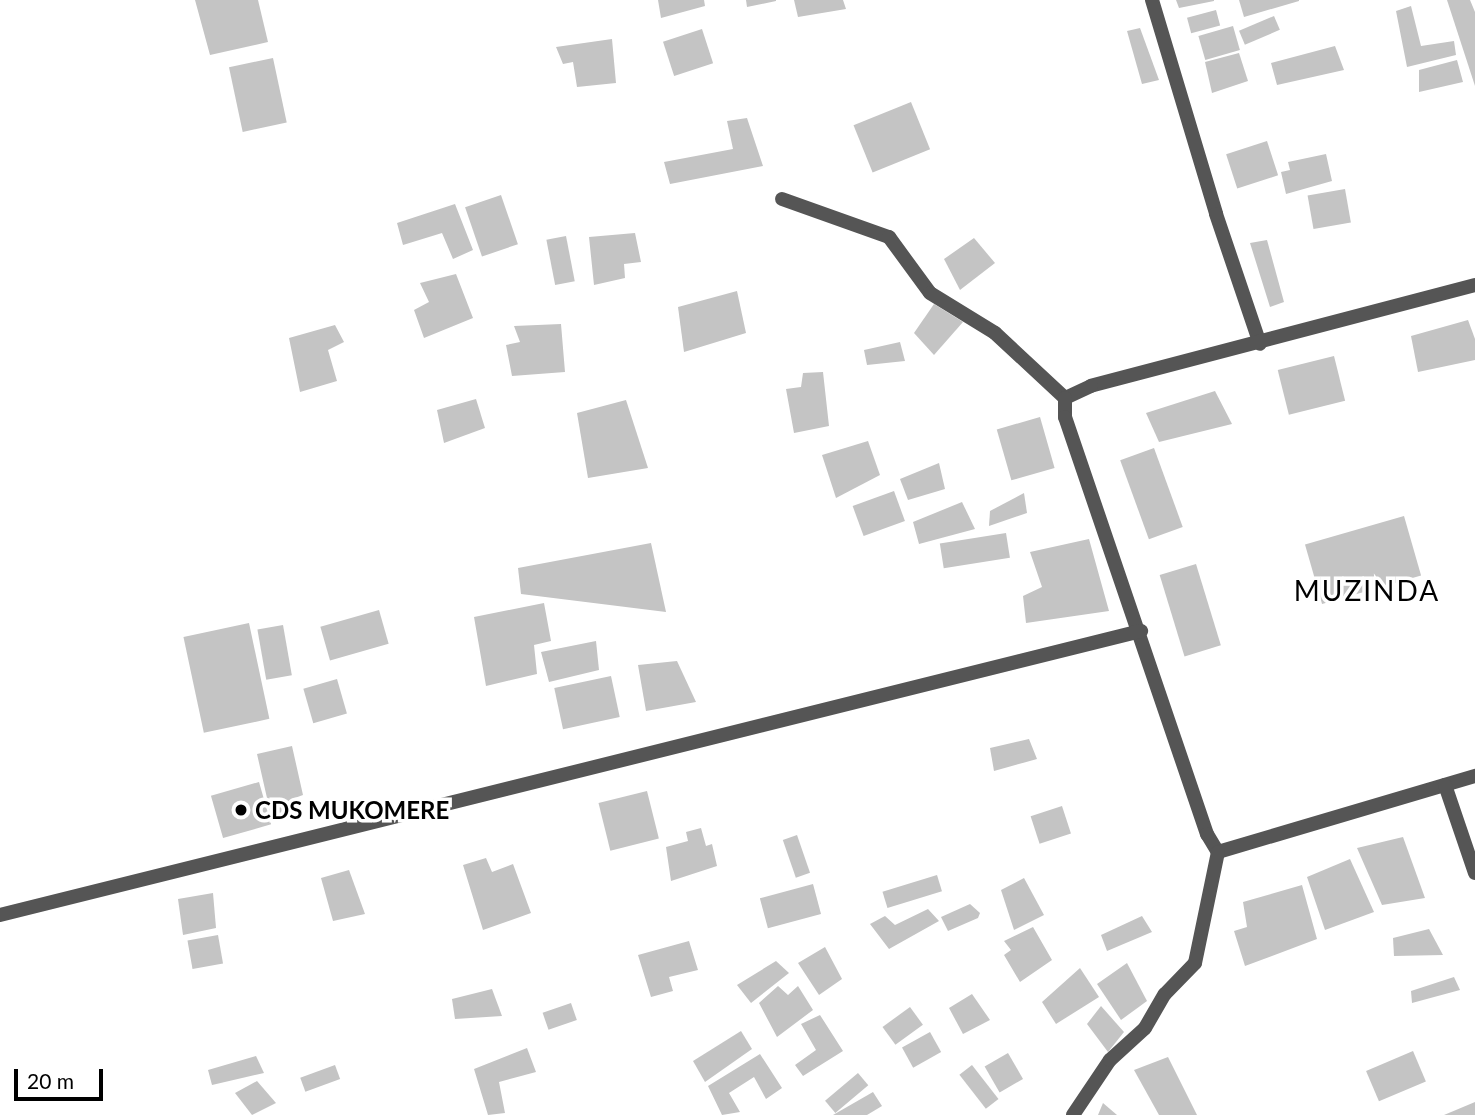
<!DOCTYPE html>
<html>
<head>
<meta charset="utf-8">
<style>
  body { margin:0 }
  #map { position:relative; width:1475px; height:1115px; overflow:hidden; background:#fff; font-family:Lato,sans-serif }
  div>[style] { position:absolute }
  [style*='--x'] { left:calc(var(--x)*1px); top:calc(var(--y)*1px); width:calc(var(--w)*1px); rotate:calc(var(--a)*1deg) }
  .building>* { inset:0; background:#c4c4c4; transform-origin:0 0 }
  .minor>* { height:14px; margin:-7px; padding:0 7px; transform-origin:7px; border-radius:7px; background:#555 }
  .dots>* { width:19px; height:19px; translate:-50% -50%; box-sizing:border-box; border:4px solid #fff; border-radius:50% }
  span { translate:-50% -50%; white-space:nowrap; text-align:center; line-height:1.15; -webkit-text-stroke:7px #fff; paint-order:stroke }
  .poi-label { font-size:24px; color:#000; font-weight:700 }
  .left { translate:0 -50%; text-align:left }
  .quarter-label { font-size:28px; color:#000; letter-spacing:2px }
  .scale { position:absolute; left:14px; top:1069px; width:89px; height:32px; box-sizing:border-box; border:4px solid #000; border-top:0; padding-left:9px; font-size:21px; line-height:24px; white-space:nowrap; color:#000; -webkit-text-stroke:5px #fff; paint-order:stroke }
</style>
</head>
<body>
<div id="map">
  <div class="building">
    <div style="clip-path:polygon(195px 0,258px 0,268px 42px,210px 55px)"></div>
    <div style="clip-path:polygon(658px 0,704px 0,705px 6px,661px 18px)"></div>
    <div style="clip-path:polygon(746px 0,776px 0,776px 1px,747px 7px)"></div>
    <div style="clip-path:polygon(794px 0,843px 0,846px 9px,798px 17px)"></div>
    <div style="clip-path:polygon(1176px 0,1214px 0,1214px 1px,1179px 8px)"></div>
    <div style="clip-path:polygon(1239px 0,1299px 0,1299px 1px,1244px 17px)"></div>
    <div style="clip-path:polygon(1447px 0,1470px 0,1475px 12px,1475px 86px)"></div>
    <div style="clip-path:polygon(1411px 6px,1421px 46px,1454px 41px,1456px 55px,1407px 67px,1396px 11px)"></div>
    <div style="left:1216px;top:10px;width:16px;height:30px;rotate:75deg"></div>
    <div style="left:1274px;top:16px;width:15px;height:38px;rotate:67deg"></div>
    <div style="left:1233px;top:26px;width:25px;height:36px;rotate:74deg"></div>
    <div style="clip-path:polygon(1140px 28px,1159px 80px,1142px 84px,1127px 31px)"></div>
    <div style="left:702px;top:29px;width:36px;height:41px;rotate:72deg"></div>
    <div style="clip-path:polygon(612px 39px,616px 83px,577px 87px,573px 62px,563px 64px,556px 47px)"></div>
    <div style="clip-path:polygon(1335px 46px,1344px 70px,1277px 85px,1271px 63px)"></div>
    <div style="clip-path:polygon(1239px 53px,1248px 81px,1212px 93px,1205px 62px)"></div>
    <div style="left:273px;top:58px;width:66px;height:45px;rotate:78deg"></div>
    <div style="clip-path:polygon(1457px 60px,1463px 82px,1419px 92px,1419px 70px)"></div>
    <div style="left:911px;top:102px;width:51px;height:62px;rotate:68deg"></div>
    <div style="clip-path:polygon(747px 118px,763px 166px,670px 184px,664px 162px,733px 149px,727px 121px)"></div>
    <div style="left:1267px;top:141px;width:36px;height:43px;rotate:72deg"></div>
    <div style="clip-path:polygon(1326px 154px,1332px 181px,1286px 194px,1281px 172px,1290px 170px,1288px 162px)"></div>
    <div style="left:1345px;top:189px;width:34px;height:38px;rotate:80deg"></div>
    <div style="left:501px;top:195px;width:52px;height:38px;rotate:71deg"></div>
    <div style="clip-path:polygon(455px 204px,473px 250px,453px 259px,442px 233px,403px 245px,397px 223px)"></div>
    <div style="clip-path:polygon(635px 233px,641px 262px,624px 264px,625px 278px,594px 285px,589px 237px)"></div>
    <div style="left:566px;top:236px;width:46px;height:20px;rotate:79deg"></div>
    <div style="clip-path:polygon(974px 238px,995px 263px,960px 290px,944px 259px)"></div>
    <div style="clip-path:polygon(1267px 240px,1284px 302px,1270px 307px,1250px 243px)"></div>
    <div style="clip-path:polygon(456px 274px,473px 318px,424px 338px,414px 310px,429px 302px,420px 283px)"></div>
    <div style="clip-path:polygon(737px 291px,746px 333px,684px 352px,678px 307px)"></div>
    <div style="clip-path:polygon(934px 304px,963px 322px,934px 355px,914px 333px)"></div>
    <div style="clip-path:polygon(1468px 320px,1475px 339px,1475px 360px,1418px 372px,1411px 336px)"></div>
    <div style="clip-path:polygon(561px 324px,565px 372px,512px 376px,506px 345px,520px 342px,514px 326px)"></div>
    <div style="clip-path:polygon(335px 325px,344px 342px,328px 350px,337px 381px,300px 392px,289px 338px)"></div>
    <div style="clip-path:polygon(900px 342px,905px 361px,867px 365px,864px 350px)"></div>
    <div style="left:1334px;top:356px;width:46px;height:58px;rotate:76deg"></div>
    <div style="clip-path:polygon(823px 372px,829px 426px,794px 433px,786px 389px,801px 387px,803px 373px)"></div>
    <div style="clip-path:polygon(1215px 391px,1232px 424px,1159px 442px,1146px 413px)"></div>
    <div style="clip-path:polygon(476px 399px,485px 428px,444px 443px,437px 410px)"></div>
    <div style="clip-path:polygon(626px 400px,648px 468px,588px 478px,577px 413px)"></div>
    <div style="left:1040px;top:417px;width:53px;height:45px;rotate:74deg"></div>
    <div style="clip-path:polygon(868px 441px,880px 475px,836px 498px,822px 455px)"></div>
    <div style="left:1154px;top:448px;width:84px;height:36px;rotate:70deg"></div>
    <div style="clip-path:polygon(939px 463px,945px 489px,908px 500px,900px 479px)"></div>
    <div style="left:894px;top:491px;width:32px;height:44px;rotate:70deg"></div>
    <div style="clip-path:polygon(1024px 493px,1027px 513px,989px 526px,990px 511px)"></div>
    <div style="clip-path:polygon(962px 502px,975px 529px,919px 544px,913px 522px)"></div>
    <div style="left:1404px;top:516px;width:62px;height:103px;rotate:74deg"></div>
    <div style="left:1006px;top:533px;width:25px;height:67px;rotate:81deg"></div>
    <div style="clip-path:polygon(1089px 539px,1109px 611px,1026px 623px,1023px 596px,1042px 587px,1030px 552px)"></div>
    <div style="clip-path:polygon(651px 543px,666px 612px,521px 594px,518px 568px)"></div>
    <div style="left:1196px;top:564px;width:85px;height:38px;rotate:73deg"></div>
    <div style="clip-path:polygon(544px 603px,551px 641px,534px 645px,537px 674px,486px 686px,474px 617px)"></div>
    <div style="left:379px;top:610px;width:35px;height:61px;rotate:74deg"></div>
    <div style="left:249px;top:623px;width:98px;height:67px;rotate:78deg"></div>
    <div style="left:283px;top:625px;width:51px;height:26px;rotate:80deg"></div>
    <div style="clip-path:polygon(596px 641px,599px 670px,549px 682px,541px 652px)"></div>
    <div style="clip-path:polygon(677px 661px,696px 702px,646px 711px,638px 665px)"></div>
    <div style="left:611px;top:676px;width:42px;height:58px;rotate:78deg"></div>
    <div style="left:337px;top:679px;width:36px;height:35px;rotate:74deg"></div>
    <div style="clip-path:polygon(1029px 739px,1037px 759px,994px 771px,990px 748px)"></div>
    <div style="clip-path:polygon(292px 746px,303px 795px,292px 799px,295px 815px,272px 820px,257px 754px)"></div>
    <div style="left:259px;top:782px;width:44px;height:50px;rotate:74deg"></div>
    <div style="left:647px;top:791px;width:49px;height:50px;rotate:76deg"></div>
    <div style="left:1062px;top:806px;width:29px;height:33px;rotate:72deg"></div>
    <div style="clip-path:polygon(701px 828px,706px 846px,712px 844px,717px 866px,671px 881px,666px 847px,688px 841px,686px 832px)"></div>
    <div style="left:797px;top:835px;width:40px;height:15px;rotate:71deg"></div>
    <div style="clip-path:polygon(1403px 837px,1425px 898px,1382px 905px,1357px 848px)"></div>
    <div style="clip-path:polygon(486px 858px,492px 872px,513px 864px,531px 913px,483px 930px,463px 865px)"></div>
    <div style="clip-path:polygon(1350px 859px,1374px 912px,1325px 930px,1307px 877px)"></div>
    <div style="clip-path:polygon(349px 870px,365px 914px,333px 921px,321px 878px)"></div>
    <div style="left:937px;top:875px;width:17px;height:57px;rotate:73deg"></div>
    <div style="clip-path:polygon(1024px 878px,1044px 915px,1014px 930px,1001px 890px)"></div>
    <div style="left:813px;top:884px;width:31px;height:55px;rotate:75deg"></div>
    <div style="clip-path:polygon(1302px 885px,1317px 939px,1245px 966px,1234px 931px,1247px 927px,1243px 902px)"></div>
    <div style="clip-path:polygon(213px 893px,216px 928px,183px 935px,178px 899px)"></div>
    <div style="clip-path:polygon(970px 904px,980px 913px,978px 918px,948px 931px,941px 917px)"></div>
    <div style="clip-path:polygon(928px 909px,939px 921px,889px 949px,870px 924px,885px 916px,895px 925px)"></div>
    <div style="clip-path:polygon(1142px 916px,1152px 932px,1107px 951px,1101px 935px)"></div>
    <div style="clip-path:polygon(1033px 927px,1052px 960px,1020px 982px,1004px 955px,1011px 950px,1004px 941px)"></div>
    <div style="clip-path:polygon(1429px 929px,1443px 955px,1394px 956px,1393px 938px)"></div>
    <div style="left:218px;top:935px;width:29px;height:31px;rotate:80deg"></div>
    <div style="clip-path:polygon(689px 941px,698px 970px,669px 977px,673px 991px,651px 997px,638px 955px)"></div>
    <div style="clip-path:polygon(825px 947px,842px 979px,819px 995px,798px 963px)"></div>
    <div style="clip-path:polygon(776px 961px,789px 973px,751px 1003px,737px 985px)"></div>
    <div style="clip-path:polygon(1127px 963px,1147px 1001px,1121px 1020px,1097px 984px)"></div>
    <div style="clip-path:polygon(1080px 968px,1099px 997px,1056px 1024px,1042px 1002px)"></div>
    <div style="clip-path:polygon(1454px 977px,1460px 990px,1412px 1003px,1411px 991px)"></div>
    <div style="clip-path:polygon(778px 986px,788px 995px,798px 986px,813px 1010px,777px 1037px,759px 1003px)"></div>
    <div style="clip-path:polygon(492px 989px,502px 1016px,455px 1019px,452px 999px)"></div>
    <div style="clip-path:polygon(972px 994px,990px 1020px,963px 1034px,949px 1008px)"></div>
    <div style="left:571px;top:1003px;width:18px;height:30px;rotate:71deg"></div>
    <div style="clip-path:polygon(1101px 1006px,1124px 1032px,1108px 1052px,1087px 1024px)"></div>
    <div style="left:910px;top:1007px;width:22px;height:34px;rotate:54deg"></div>
    <div style="clip-path:polygon(820px 1015px,843px 1051px,803px 1076px,795px 1065px,816px 1050px,801px 1024px)"></div>
    <div style="clip-path:polygon(741px 1031px,752px 1049px,705px 1082px,693px 1061px)"></div>
    <div style="left:930px;top:1032px;width:23px;height:32px;rotate:61deg"></div>
    <div style="clip-path:polygon(527px 1048px,536px 1072px,499px 1082px,505px 1113px,488px 1115px,474px 1069px)"></div>
    <div style="left:1413px;top:1051px;width:33px;height:51px;rotate:67deg"></div>
    <div style="left:1008px;top:1053px;width:30px;height:27px;rotate:60deg"></div>
    <div style="clip-path:polygon(760px 1054px,782px 1088px,766px 1099px,754px 1077px,729px 1093px,740px 1112px,722px 1115px,708px 1086px)"></div>
    <div style="clip-path:polygon(256px 1056px,264px 1073px,212px 1085px,208px 1070px)"></div>
    <div style="clip-path:polygon(1168px 1057px,1197px 1115px,1159px 1115px,1134px 1070px)"></div>
    <div style="left:335px;top:1065px;width:15px;height:37px;rotate:70deg"></div>
    <div style="left:972px;top:1065px;width:43px;height:16px;rotate:52deg"></div>
    <div style="left:858px;top:1073px;width:16px;height:43px;rotate:50deg"></div>
    <div style="clip-path:polygon(257px 1081px,276px 1103px,252px 1115px,235px 1093px)"></div>
    <div style="clip-path:polygon(873px 1092px,882px 1106px,867px 1115px,833px 1115px)"></div>
    <div style="clip-path:polygon(1475px 1102px,1475px 1115px,1444px 1115px)"></div>
    <div style="clip-path:polygon(1103px 1103px,1117px 1115px,1098px 1115px)"></div>
  </div>
  <div class="minor">
    <div style="--x:1152;--y:0;--w:223;--a:73.3"></div>
    <div style="--x:1216;--y:214;--w:137;--a:71.3"></div>
    <div style="--x:782;--y:199;--w:114;--a:19.6"></div>
    <div style="--x:889;--y:237;--w:69;--a:53.8"></div>
    <div style="--x:930;--y:293;--w:76;--a:31.6"></div>
    <div style="--x:995;--y:333;--w:96;--a:42.9"></div>
    <div style="--x:1475;--y:285;--w:397;--a:165.3"></div>
    <div style="--x:1091;--y:386;--w:29;--a:155"></div>
    <div style="--x:1065;--y:398;--w:19;--a:90"></div>
    <div style="--x:1065;--y:417;--w:441;--a:71.2"></div>
    <div style="--x:1207;--y:834;--w:21;--a:59"></div>
    <div style="--x:1218;--y:852;--w:268;--a:-16.5"></div>
    <div style="--x:1445;--y:785;--w:93;--a:71.2"></div>
    <div style="--x:0;--y:915;--w:1176;--a:-13.98"></div>
    <div style="--x:1073;--y:1115;--w:66;--a:-56.1"></div>
    <div style="--x:1110;--y:1060;--w:47;--a:-42.4"></div>
    <div style="--x:1145;--y:1028;--w:39;--a:-60"></div>
    <div style="--x:1165;--y:994;--w:43;--a:-45.9"></div>
    <div style="--x:1195;--y:963;--w:113;--a:-78.3"></div>
  </div>
  <div class="dots">
    <div style="left:241px;top:810px;background:#000"></div>
  </div>
  <div class="poi-label">
    <span class="left" style="left:255px;top:810px">CDS MUKOMERE</span>
  </div>
  <div class="quarter-label">
    <span style="left:1367px;top:590px">MUZINDA</span>
  </div>
  <div class="scale">20 m</div>
</div>
</body>
</html>
